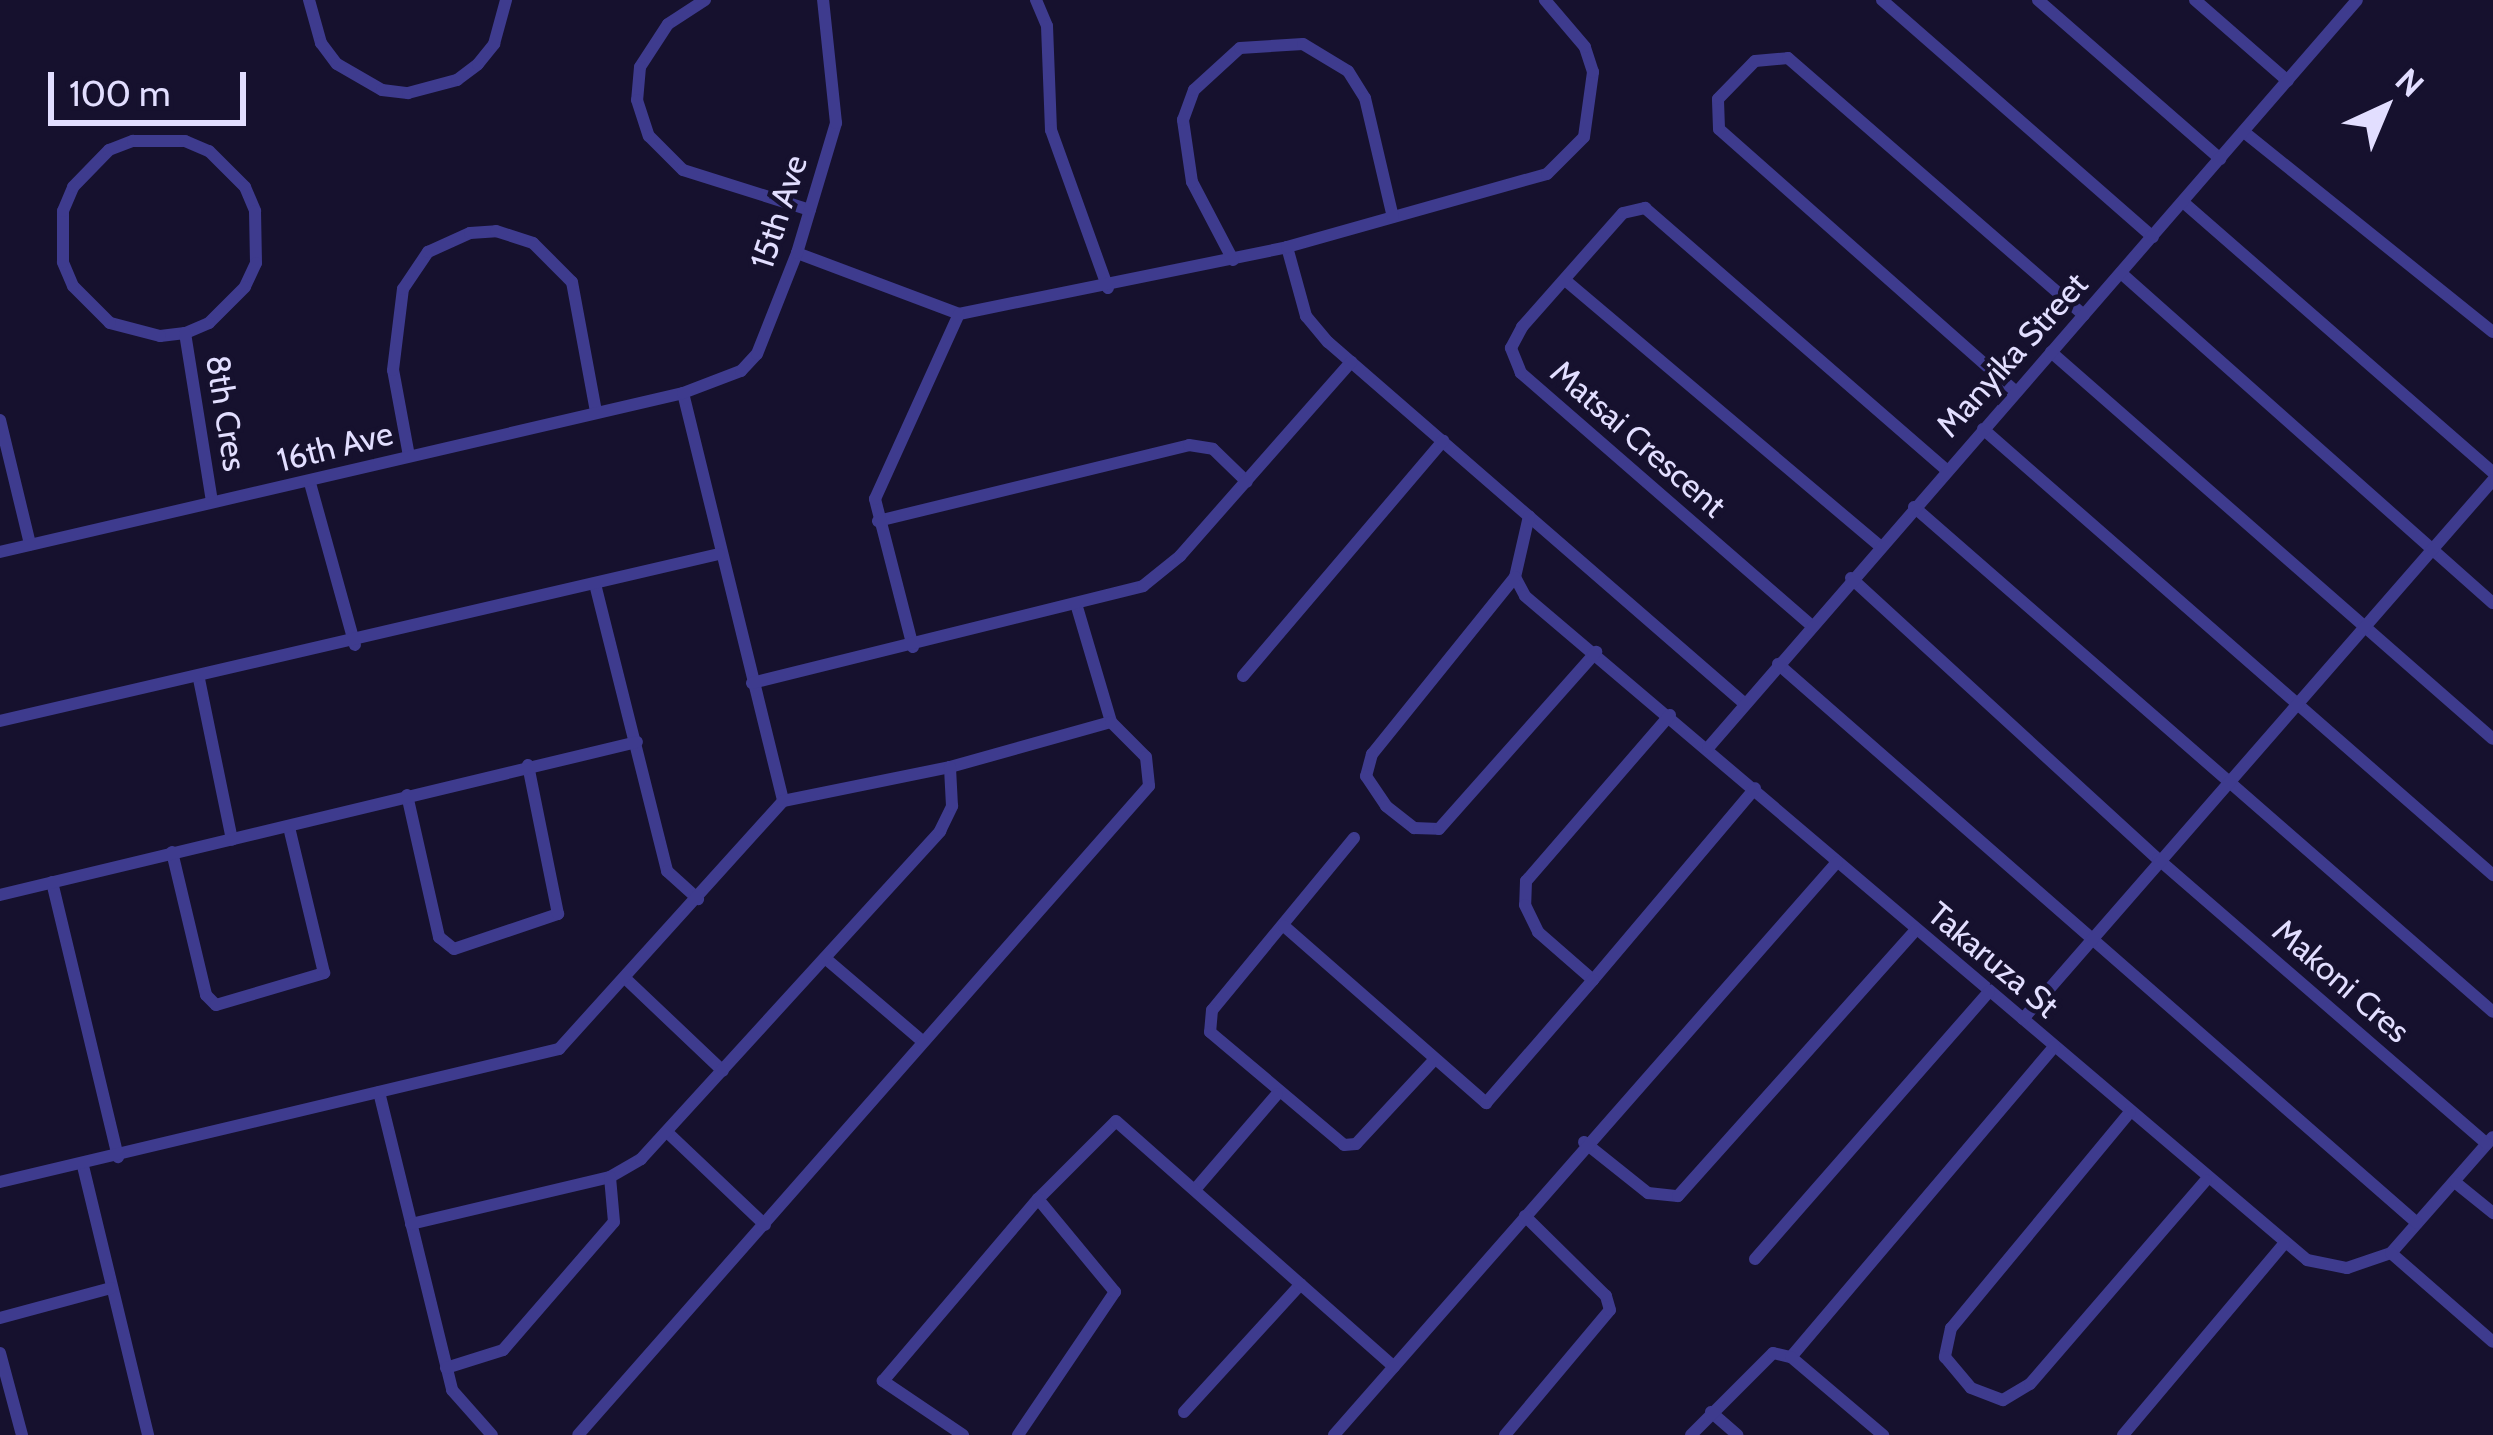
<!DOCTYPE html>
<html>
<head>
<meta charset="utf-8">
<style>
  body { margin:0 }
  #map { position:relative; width:2493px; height:1435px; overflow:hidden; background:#16112e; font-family:Cabin,sans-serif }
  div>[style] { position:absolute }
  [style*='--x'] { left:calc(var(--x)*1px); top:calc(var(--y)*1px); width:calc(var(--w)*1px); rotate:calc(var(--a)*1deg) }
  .minor>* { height:12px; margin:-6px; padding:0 6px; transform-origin:6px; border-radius:6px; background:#3e3b8e }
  span { translate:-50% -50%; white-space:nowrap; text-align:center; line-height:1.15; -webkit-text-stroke:9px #16112e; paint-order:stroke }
  .street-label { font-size:33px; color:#e2deff }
  .north { position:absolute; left:2325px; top:48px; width:120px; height:120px; -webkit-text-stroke:9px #16112e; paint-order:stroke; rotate:44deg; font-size:33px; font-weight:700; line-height:48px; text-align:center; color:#e2deff }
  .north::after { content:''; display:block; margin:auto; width:42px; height:54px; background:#e2deff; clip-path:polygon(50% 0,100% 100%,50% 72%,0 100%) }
  .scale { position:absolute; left:48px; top:72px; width:198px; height:54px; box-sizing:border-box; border:6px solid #e2deff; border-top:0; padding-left:15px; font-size:36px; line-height:42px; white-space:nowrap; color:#e2deff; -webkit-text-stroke:9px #16112e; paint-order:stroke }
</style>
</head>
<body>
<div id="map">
  <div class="minor">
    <div style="--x:309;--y:0;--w:45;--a:74.4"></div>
    <div style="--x:321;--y:43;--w:26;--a:53"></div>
    <div style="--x:337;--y:64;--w:52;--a:30"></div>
    <div style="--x:382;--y:90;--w:26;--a:7"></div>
    <div style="--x:408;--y:93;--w:51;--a:-14.9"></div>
    <div style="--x:457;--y:80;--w:26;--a:-37"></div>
    <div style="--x:478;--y:64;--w:26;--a:-51"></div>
    <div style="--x:494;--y:44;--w:46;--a:-74.7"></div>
    <div style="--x:705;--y:0;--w:44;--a:147"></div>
    <div style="--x:668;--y:24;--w:51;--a:123.1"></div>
    <div style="--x:640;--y:67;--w:33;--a:95"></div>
    <div style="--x:637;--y:100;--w:38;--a:72"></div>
    <div style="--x:649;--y:136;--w:48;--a:45"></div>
    <div style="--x:683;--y:170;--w:133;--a:17.5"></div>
    <div style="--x:1036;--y:0;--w:28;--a:67"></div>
    <div style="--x:1047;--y:26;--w:104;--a:87.8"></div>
    <div style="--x:1051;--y:130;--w:168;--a:70.2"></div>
    <div style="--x:1882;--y:0;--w:360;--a:41.2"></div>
    <div style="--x:2038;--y:0;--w:242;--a:41.1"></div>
    <div style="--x:2195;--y:0;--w:123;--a:41.1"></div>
    <div style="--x:2244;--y:132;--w:319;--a:38.8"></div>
    <div style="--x:2183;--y:202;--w:411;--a:41.1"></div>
    <div style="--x:1287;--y:247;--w:72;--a:74.6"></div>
    <div style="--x:1306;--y:316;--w:34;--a:50"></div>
    <div style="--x:1328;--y:342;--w:552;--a:40.96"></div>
    <div style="--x:797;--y:253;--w:173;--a:20.6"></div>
    <div style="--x:959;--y:314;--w:335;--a:-11.5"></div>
    <div style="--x:1287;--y:247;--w:270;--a:-15.7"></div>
    <div style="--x:1547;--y:174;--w:52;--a:-45"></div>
    <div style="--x:1584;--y:137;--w:66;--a:-82.1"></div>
    <div style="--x:1593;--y:72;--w:26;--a:-108"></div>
    <div style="--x:1585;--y:47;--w:62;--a:-130.4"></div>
    <div style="--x:1233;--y:260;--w:88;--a:-117.7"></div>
    <div style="--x:1192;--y:182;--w:63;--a:-98.3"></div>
    <div style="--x:1183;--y:120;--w:32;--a:-70"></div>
    <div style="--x:1194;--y:90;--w:62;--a:-42.4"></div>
    <div style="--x:1240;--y:48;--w:63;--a:-3.6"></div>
    <div style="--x:1303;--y:44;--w:52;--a:31"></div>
    <div style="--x:1348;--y:71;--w:32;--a:58"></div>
    <div style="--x:1365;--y:98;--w:122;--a:76.8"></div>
    <div style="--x:2121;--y:273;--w:497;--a:41.6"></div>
    <div style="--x:1565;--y:280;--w:412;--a:40.2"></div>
    <div style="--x:185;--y:333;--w:25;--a:173"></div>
    <div style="--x:160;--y:336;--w:52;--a:-165.4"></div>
    <div style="--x:110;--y:323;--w:52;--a:-135"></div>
    <div style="--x:73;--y:286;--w:26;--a:-113"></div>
    <div style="--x:63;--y:262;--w:51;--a:-90"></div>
    <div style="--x:63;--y:211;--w:26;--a:-67"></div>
    <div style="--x:73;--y:187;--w:52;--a:-45.8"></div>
    <div style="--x:109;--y:150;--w:26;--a:-21"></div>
    <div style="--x:133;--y:141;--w:52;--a:0"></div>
    <div style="--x:185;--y:141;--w:26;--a:23"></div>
    <div style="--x:209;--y:151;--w:51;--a:45"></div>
    <div style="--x:245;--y:187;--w:26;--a:67"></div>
    <div style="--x:255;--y:211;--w:52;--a:88.9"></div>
    <div style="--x:256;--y:263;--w:26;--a:115"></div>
    <div style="--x:245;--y:287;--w:51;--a:135"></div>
    <div style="--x:209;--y:323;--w:26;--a:157"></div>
    <div style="--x:185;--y:333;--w:170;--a:80.9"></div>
    <div style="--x:2051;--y:352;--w:587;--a:41.2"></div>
    <div style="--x:2015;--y:391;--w:395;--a:-138.5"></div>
    <div style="--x:1719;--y:129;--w:30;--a:-92"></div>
    <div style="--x:1718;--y:99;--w:53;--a:-45.8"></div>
    <div style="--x:1755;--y:61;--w:33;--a:-5"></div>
    <div style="--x:1788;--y:58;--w:392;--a:41"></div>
    <div style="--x:683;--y:393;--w:420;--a:76.2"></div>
    <div style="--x:0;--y:420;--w:128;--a:76.4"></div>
    <div style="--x:1983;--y:429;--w:678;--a:41.17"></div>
    <div style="--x:409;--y:456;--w:87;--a:-100.5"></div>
    <div style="--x:393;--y:370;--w:82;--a:-83"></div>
    <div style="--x:403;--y:289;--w:45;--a:-56"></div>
    <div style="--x:428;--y:252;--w:46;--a:-24.3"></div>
    <div style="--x:470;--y:233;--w:26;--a:-4"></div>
    <div style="--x:496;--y:231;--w:39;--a:18"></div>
    <div style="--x:533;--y:243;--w:55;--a:45"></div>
    <div style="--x:572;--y:282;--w:132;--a:79.5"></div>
    <div style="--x:310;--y:483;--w:168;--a:74.5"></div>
    <div style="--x:1914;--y:507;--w:768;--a:41.09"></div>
    <div style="--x:1529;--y:516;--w:63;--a:102.9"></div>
    <div style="--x:1515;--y:577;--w:21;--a:62"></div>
    <div style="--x:1525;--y:596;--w:1026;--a:40.33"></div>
    <div style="--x:2307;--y:1260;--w:41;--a:11.3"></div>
    <div style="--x:2347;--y:1268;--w:46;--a:-18.8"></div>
    <div style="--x:2391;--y:1253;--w:154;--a:-48.7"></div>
    <div style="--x:878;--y:521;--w:320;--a:-13.7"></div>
    <div style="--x:1189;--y:445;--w:24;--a:9"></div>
    <div style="--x:1213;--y:449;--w:47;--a:44.1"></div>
    <div style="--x:0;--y:552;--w:701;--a:-13.1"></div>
    <div style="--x:683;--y:393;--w:62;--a:-20.8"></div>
    <div style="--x:741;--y:371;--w:23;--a:-47"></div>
    <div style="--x:757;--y:354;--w:109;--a:-68.4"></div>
    <div style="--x:797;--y:253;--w:136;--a:-73.3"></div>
    <div style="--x:836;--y:123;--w:124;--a:-96"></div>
    <div style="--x:1515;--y:577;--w:228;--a:128.9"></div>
    <div style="--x:1372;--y:754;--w:23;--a:105"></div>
    <div style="--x:1366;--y:776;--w:36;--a:56"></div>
    <div style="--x:1386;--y:806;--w:36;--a:38"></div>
    <div style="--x:1414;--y:828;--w:25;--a:2"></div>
    <div style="--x:1439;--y:829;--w:237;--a:-48.4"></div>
    <div style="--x:1851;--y:578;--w:416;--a:42.5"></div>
    <div style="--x:2158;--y:859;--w:435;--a:40.9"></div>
    <div style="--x:595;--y:584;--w:296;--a:75.9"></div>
    <div style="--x:667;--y:871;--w:42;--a:42.1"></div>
    <div style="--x:1077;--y:607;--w:120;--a:73.5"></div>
    <div style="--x:1812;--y:626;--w:386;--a:-139"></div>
    <div style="--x:1521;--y:373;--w:27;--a:-112"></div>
    <div style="--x:1511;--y:348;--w:24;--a:-62"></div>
    <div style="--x:1522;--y:327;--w:152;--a:-48.5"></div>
    <div style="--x:1623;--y:213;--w:23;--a:-13"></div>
    <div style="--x:1645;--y:208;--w:399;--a:41"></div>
    <div style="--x:913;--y:647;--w:153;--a:-104.4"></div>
    <div style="--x:875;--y:499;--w:203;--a:-65.6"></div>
    <div style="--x:1778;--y:664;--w:849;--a:41.18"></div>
    <div style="--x:1243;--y:676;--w:309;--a:-49.6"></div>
    <div style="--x:199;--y:679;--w:164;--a:78.4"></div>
    <div style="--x:752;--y:683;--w:403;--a:-13.9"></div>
    <div style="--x:1143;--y:586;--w:48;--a:-39"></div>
    <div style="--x:1180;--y:556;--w:259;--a:-48.6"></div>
    <div style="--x:1670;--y:715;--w:220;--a:130.9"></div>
    <div style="--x:1526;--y:881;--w:24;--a:92"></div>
    <div style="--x:1525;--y:905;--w:30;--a:64"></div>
    <div style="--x:1538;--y:932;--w:73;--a:41.1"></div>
    <div style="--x:1593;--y:980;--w:251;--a:-49.8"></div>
    <div style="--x:0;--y:721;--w:738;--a:-13.08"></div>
    <div style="--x:1708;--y:748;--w:990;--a:-49.05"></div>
    <div style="--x:407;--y:795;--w:146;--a:77.3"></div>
    <div style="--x:439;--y:937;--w:19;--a:39"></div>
    <div style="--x:454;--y:949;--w:110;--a:-18.6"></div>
    <div style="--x:558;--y:914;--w:152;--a:-101.4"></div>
    <div style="--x:1354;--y:838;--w:223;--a:129.5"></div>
    <div style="--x:1212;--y:1010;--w:22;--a:95"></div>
    <div style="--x:1210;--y:1032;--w:175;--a:40.1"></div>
    <div style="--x:1344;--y:1145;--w:12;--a:-5"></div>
    <div style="--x:1356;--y:1144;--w:115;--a:-47.1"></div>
    <div style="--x:172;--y:852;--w:147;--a:76.6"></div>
    <div style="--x:206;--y:995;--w:14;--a:45"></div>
    <div style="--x:216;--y:1005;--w:113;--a:-16.5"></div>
    <div style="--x:324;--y:973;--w:150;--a:-103.5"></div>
    <div style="--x:52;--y:882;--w:283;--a:76.5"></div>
    <div style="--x:0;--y:895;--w:655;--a:-13.51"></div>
    <div style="--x:1284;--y:926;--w:269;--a:41.2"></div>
    <div style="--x:1486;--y:1103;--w:163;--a:-49"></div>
    <div style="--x:825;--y:958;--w:126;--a:40.5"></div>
    <div style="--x:627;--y:980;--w:132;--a:43.5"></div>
    <div style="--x:2023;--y:1019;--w:715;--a:-48.91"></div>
    <div style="--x:379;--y:1092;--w:307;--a:76.2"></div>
    <div style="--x:452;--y:1390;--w:60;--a:48.4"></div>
    <div style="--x:2130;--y:1112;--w:281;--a:129.6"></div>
    <div style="--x:1951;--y:1328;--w:30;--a:102"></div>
    <div style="--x:1945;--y:1357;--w:40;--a:50"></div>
    <div style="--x:1971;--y:1388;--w:34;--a:21"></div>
    <div style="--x:2003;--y:1400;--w:31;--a:-31"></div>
    <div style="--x:2030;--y:1384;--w:269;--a:-49.2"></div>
    <div style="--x:667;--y:1132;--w:135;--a:43.5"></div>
    <div style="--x:1584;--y:1142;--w:82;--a:38.6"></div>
    <div style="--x:1648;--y:1193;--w:30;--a:6"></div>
    <div style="--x:1678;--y:1196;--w:356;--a:-48.2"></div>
    <div style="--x:83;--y:1166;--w:277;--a:76.4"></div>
    <div style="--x:0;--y:1182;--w:575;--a:-13.38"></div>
    <div style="--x:559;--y:1049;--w:334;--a:-47.9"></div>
    <div style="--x:783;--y:801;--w:170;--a:-11.5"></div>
    <div style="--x:950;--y:767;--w:167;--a:-15.6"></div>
    <div style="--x:1111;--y:722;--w:49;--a:45"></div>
    <div style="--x:1146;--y:757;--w:29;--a:84"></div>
    <div style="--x:1149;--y:786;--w:864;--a:131.34"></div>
    <div style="--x:2456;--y:1183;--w:48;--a:39"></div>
    <div style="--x:1198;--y:1186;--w:121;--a:-49.3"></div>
    <div style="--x:411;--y:1224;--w:204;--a:-13.3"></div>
    <div style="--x:610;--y:1177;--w:36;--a:-30"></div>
    <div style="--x:641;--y:1159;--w:444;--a:-47.6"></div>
    <div style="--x:940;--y:831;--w:28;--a:-64"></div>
    <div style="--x:952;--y:806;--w:39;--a:-93"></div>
    <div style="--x:2391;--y:1253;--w:135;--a:41.1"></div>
    <div style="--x:1755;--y:1259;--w:355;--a:-48.8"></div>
    <div style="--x:0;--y:1318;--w:115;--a:-15.1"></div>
    <div style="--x:0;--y:1353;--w:85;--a:75"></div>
    <div style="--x:1791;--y:1357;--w:407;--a:-49.7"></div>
    <div style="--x:446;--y:1368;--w:60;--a:-17.5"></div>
    <div style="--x:503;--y:1350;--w:169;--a:-49.1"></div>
    <div style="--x:614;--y:1222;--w:45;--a:-95.1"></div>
    <div style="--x:1184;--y:1412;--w:173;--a:-47.6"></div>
    <div style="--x:1711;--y:1412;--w:35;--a:41"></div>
    <div style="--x:963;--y:1435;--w:97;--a:-146"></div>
    <div style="--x:883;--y:1381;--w:239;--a:-49.6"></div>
    <div style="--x:1038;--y:1199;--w:110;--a:-45"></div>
    <div style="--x:1116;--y:1121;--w:371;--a:41.5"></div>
    <div style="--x:1018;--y:1435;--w:173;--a:-55.9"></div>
    <div style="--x:1115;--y:1292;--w:121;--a:-129.6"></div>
    <div style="--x:1334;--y:1435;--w:762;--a:-48.72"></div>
    <div style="--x:1505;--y:1435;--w:163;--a:-50"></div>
    <div style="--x:1610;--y:1310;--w:15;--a:-106"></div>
    <div style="--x:1606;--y:1296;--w:114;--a:-135.4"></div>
    <div style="--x:1691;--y:1435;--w:116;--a:-45"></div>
    <div style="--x:1773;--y:1353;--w:18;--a:13"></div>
    <div style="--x:1791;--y:1357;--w:121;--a:40.3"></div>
    <div style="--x:2123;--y:1435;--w:250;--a:-49.9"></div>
  </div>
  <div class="street-label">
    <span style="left:779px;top:212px;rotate:-72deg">15th Ave</span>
    <span style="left:2012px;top:355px;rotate:-48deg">Manyika Street</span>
    <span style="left:226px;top:413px;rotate:81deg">8th Cres</span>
    <span style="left:1638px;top:439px;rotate:41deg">Matsai Crescent</span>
    <span style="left:335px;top:447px;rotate:-14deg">16th Ave</span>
    <span style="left:1993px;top:960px;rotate:40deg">Takaruza St</span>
    <span style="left:2341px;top:981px;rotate:41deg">Makoni Cres</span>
  </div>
  <div class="north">N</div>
  <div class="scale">100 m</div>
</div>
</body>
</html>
